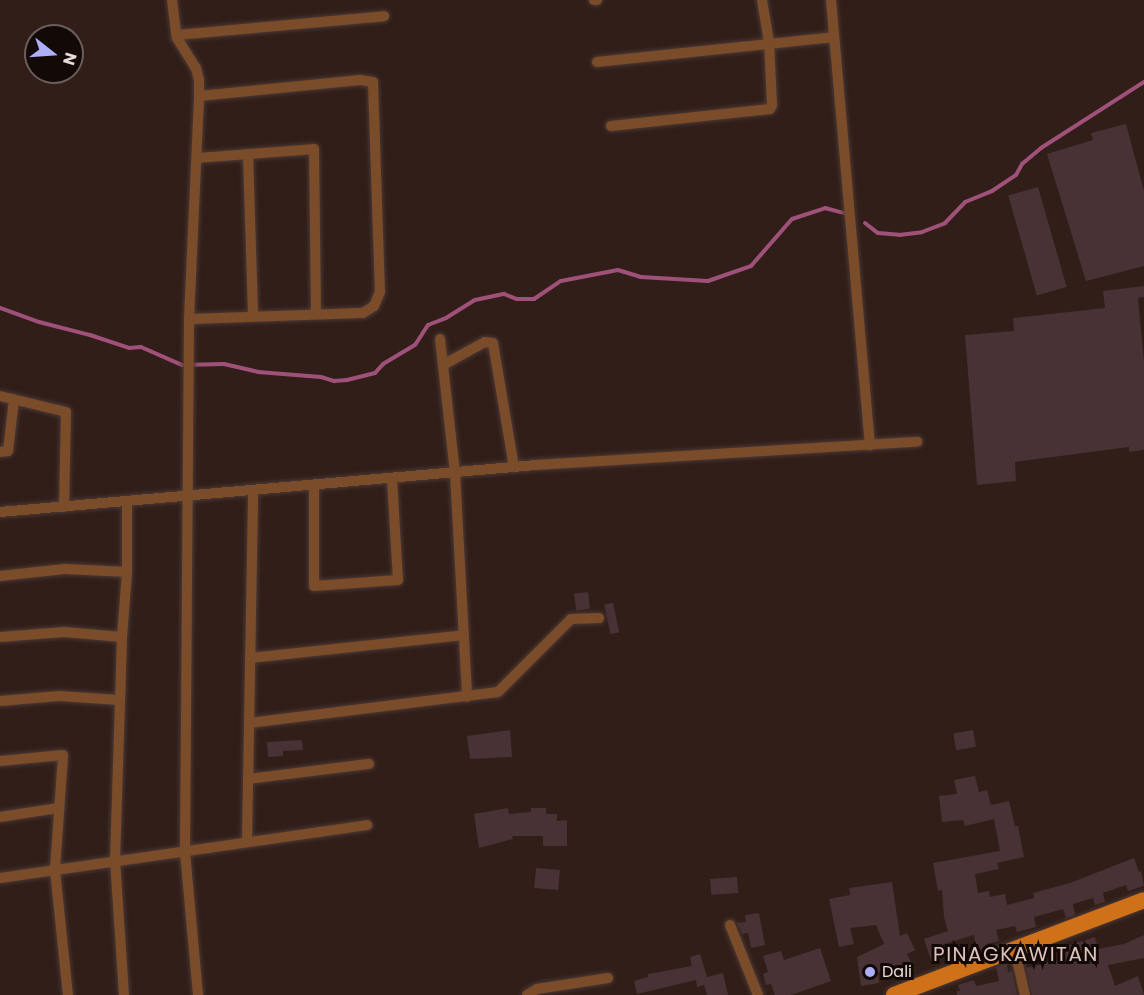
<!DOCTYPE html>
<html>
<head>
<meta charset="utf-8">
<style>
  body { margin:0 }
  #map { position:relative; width:1144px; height:995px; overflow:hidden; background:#311e19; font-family:Poppins,sans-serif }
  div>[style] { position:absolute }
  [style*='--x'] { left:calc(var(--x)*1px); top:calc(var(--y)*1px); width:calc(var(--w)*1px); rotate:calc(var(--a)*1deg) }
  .stream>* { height:4px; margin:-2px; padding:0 2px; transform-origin:2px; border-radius:2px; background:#9f5179 }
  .building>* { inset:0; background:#483235; transform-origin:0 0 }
  .roads { filter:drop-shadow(0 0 2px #4b3834) drop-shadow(0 0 2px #4b3834) }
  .street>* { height:10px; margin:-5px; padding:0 5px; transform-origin:5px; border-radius:5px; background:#7a4c2a }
  .primary>* { height:16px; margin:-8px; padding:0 8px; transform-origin:8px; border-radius:8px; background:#cf7118 }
  .dots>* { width:16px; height:16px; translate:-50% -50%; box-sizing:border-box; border:3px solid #130a08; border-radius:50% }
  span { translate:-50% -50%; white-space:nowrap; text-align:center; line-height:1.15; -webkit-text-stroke:6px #130a08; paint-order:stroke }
  .poi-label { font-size:16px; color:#e9dbd8 }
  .left { translate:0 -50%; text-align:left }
  .quarter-label { font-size:20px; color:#dec3bc; letter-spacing:1.5px }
  .north { position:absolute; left:24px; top:24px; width:60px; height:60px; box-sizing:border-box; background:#130a08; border:2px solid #695e5b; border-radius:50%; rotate:107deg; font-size:16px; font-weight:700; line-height:24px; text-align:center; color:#e9dbd8 }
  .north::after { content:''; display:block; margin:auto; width:21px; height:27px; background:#adaffb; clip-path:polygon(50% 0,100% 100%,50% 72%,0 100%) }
</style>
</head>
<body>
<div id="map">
  <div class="stream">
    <div style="--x:865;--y:223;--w:16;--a:38"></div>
    <div style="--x:878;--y:233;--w:21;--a:5"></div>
    <div style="--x:899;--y:235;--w:23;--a:-7"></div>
    <div style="--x:922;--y:232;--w:25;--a:-21"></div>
    <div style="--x:945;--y:223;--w:29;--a:-46"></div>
    <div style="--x:965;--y:202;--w:29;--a:-22"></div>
    <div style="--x:992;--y:191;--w:29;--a:-34"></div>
    <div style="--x:1016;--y:175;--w:13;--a:-61"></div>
    <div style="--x:1022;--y:164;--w:25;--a:-40"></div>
    <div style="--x:1041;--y:148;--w:122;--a:-32.7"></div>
    <div style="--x:0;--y:308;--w:41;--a:19.7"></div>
    <div style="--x:39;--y:322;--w:53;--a:14.3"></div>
    <div style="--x:90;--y:335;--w:41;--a:18.4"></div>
    <div style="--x:129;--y:348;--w:12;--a:-5"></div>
    <div style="--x:141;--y:347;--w:45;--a:23.7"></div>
    <div style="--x:182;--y:365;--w:42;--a:-1.4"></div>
    <div style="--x:224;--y:364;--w:35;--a:13"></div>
    <div style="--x:258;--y:372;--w:63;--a:4.5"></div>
    <div style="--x:321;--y:377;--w:14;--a:17"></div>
    <div style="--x:334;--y:381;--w:13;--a:-4"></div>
    <div style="--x:347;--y:380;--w:29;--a:-14"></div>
    <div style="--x:375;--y:373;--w:12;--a:-48"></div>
    <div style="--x:383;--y:364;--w:37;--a:-31"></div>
    <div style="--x:415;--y:345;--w:24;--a:-57"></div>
    <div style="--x:428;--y:325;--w:19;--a:-21"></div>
    <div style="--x:446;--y:318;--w:34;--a:-32"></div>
    <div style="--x:475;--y:300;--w:30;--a:-12"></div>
    <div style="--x:504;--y:294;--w:14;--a:21"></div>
    <div style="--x:517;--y:299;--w:17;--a:0"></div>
    <div style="--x:534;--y:299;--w:32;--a:-34"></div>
    <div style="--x:561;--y:281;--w:58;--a:-10.9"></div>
    <div style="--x:618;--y:270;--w:24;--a:17"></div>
    <div style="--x:641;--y:277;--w:67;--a:3.4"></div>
    <div style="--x:708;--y:281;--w:46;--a:-19.2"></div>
    <div style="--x:751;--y:266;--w:62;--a:-48.9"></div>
    <div style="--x:792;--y:219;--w:35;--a:-18"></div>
    <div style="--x:825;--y:208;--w:20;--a:15"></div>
  </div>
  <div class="building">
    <div style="clip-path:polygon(1126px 124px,1144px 191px,1144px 266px,1086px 281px,1047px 154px,1093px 140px,1091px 133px)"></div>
    <div style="left:1038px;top:187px;width:104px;height:31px;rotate:74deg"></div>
    <div style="clip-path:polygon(1144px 286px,1144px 297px,1138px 298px,1144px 362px,1144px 450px,1129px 452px,1129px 447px,1015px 462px,1016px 481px,977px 485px,965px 335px,1014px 331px,1013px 318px,1105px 308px,1103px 291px)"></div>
    <div style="left:588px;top:592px;width:17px;height:14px;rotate:83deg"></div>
    <div style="left:613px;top:603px;width:30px;height:9px;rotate:78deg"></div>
    <div style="clip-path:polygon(510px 730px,512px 757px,470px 759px,467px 736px)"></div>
    <div style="left:973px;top:730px;width:17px;height:20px;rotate:80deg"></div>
    <div style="clip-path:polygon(302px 740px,303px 750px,283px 751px,283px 756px,268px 757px,267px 742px)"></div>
    <div style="clip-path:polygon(975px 776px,979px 792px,987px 790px,991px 805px,1009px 801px,1015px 826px,1018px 826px,1024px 857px,997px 863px,999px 869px,975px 874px,978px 893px,989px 891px,990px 897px,1005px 894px,1007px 905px,1034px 898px,1033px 893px,1070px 883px,1134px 858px,1139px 872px,1141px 871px,1144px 886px,1128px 891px,1126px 885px,1103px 893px,1105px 902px,1095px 905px,1093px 898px,1073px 904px,1075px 915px,1066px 918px,1063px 909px,1034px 917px,1036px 927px,1017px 932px,1015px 926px,996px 930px,999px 941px,987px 944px,988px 948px,976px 950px,974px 935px,944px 944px,948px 955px,931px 960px,924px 939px,948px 931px,944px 917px,942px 890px,938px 891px,933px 863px,1000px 851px,994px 819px,965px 826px,963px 820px,942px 822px,939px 796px,957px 794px,954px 780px)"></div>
    <div style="clip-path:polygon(508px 808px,509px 814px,531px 812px,531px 808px,546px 808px,546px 814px,557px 814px,557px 821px,567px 820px,567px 846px,543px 846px,543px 836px,512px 836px,513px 839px,479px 848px,474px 814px)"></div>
    <div style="left:536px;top:868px;width:24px;height:20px;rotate:5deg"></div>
    <div style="left:737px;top:877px;width:16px;height:27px;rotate:86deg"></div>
    <div style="clip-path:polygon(892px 882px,900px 936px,907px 933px,915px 950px,907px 954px,914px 968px,898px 975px,894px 965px,878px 973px,879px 983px,861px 986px,857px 957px,884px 944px,876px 925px,850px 928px,854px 944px,839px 947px,829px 899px,850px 895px,849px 888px)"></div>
    <div style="clip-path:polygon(759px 913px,765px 945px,751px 948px,748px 933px,742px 934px,737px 923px,746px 922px,745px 915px)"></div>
    <div style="clip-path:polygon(1144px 935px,1144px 958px,1108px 965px,1115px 986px,1138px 976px,1144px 995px,1032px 995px,1026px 968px,1063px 959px,1061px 948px,1095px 937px,1098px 949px,1124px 944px)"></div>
    <div style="clip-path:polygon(820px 948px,831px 981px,791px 995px,775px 995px,771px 984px,766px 985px,763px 974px,768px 972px,763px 956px,781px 951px,784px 960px)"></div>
    <div style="clip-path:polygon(700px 954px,707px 977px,723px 973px,728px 995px,707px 995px,704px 985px,697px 987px,696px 980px,637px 994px,634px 981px,648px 977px,648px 974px,692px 966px,690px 957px)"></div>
    <div style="clip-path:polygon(1007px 963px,1008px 972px,1012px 971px,1017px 995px,957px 995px,957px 991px,960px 991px,958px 985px,974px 980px,976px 986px,999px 981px,996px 967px)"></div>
  </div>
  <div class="roads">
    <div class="street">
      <div style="--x:172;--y:0;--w:38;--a:83"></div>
      <div style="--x:177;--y:38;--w:36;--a:58"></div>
      <div style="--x:196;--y:68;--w:12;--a:76"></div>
      <div style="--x:199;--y:80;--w:16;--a:90"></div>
      <div style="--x:199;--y:96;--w:162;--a:-5.7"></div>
      <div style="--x:360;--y:80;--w:13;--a:9"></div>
      <div style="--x:373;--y:82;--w:210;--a:88.1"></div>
      <div style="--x:380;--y:292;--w:15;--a:113"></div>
      <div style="--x:374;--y:306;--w:13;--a:148"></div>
      <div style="--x:363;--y:313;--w:174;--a:178"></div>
      <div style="--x:594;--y:0;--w:3;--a:0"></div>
      <div style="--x:831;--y:0;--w:447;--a:85"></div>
      <div style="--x:177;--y:35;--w:208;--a:-5.2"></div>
      <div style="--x:597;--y:62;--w:238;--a:-6"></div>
      <div style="--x:611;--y:126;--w:160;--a:-6.1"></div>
      <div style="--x:770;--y:109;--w:4;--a:-63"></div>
      <div style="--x:772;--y:105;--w:63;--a:-92.7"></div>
      <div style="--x:769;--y:42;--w:43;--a:-99.5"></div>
      <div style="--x:248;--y:154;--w:162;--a:88.2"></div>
      <div style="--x:197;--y:158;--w:117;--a:-4.4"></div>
      <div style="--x:314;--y:149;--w:164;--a:89.3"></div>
      <div style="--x:440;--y:339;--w:135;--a:83.6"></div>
      <div style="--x:455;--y:473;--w:224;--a:86.9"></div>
      <div style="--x:443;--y:365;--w:48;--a:-28.7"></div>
      <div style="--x:485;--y:342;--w:8;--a:7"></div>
      <div style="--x:493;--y:343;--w:126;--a:80.4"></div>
      <div style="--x:0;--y:396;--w:68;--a:13.6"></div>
      <div style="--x:66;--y:412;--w:95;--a:91.2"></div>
      <div style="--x:0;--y:452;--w:8;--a:-7"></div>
      <div style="--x:8;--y:451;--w:52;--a:-83.4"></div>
      <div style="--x:314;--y:485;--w:101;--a:90"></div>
      <div style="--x:314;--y:586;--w:84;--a:-4.1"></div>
      <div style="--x:398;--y:580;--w:102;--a:-93.4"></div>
      <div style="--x:0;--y:512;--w:538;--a:-5.01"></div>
      <div style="--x:536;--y:465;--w:382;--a:-3.5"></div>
      <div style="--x:0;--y:576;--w:65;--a:-6.1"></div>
      <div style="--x:65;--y:569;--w:62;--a:2.8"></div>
      <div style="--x:0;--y:637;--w:64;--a:-4.5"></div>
      <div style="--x:64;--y:632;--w:58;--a:4.9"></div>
      <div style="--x:250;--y:658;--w:215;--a:-6.1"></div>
      <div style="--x:0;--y:701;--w:59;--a:-4.8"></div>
      <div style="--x:59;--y:696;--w:61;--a:3.8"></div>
      <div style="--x:249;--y:723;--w:251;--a:-7.1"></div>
      <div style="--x:498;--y:692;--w:103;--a:-45"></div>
      <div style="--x:571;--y:619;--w:28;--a:-2"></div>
      <div style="--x:0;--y:761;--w:63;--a:-5.4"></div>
      <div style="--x:63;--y:755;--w:115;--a:94"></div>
      <div style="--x:55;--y:870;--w:126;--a:84.1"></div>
      <div style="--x:248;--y:779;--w:122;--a:-7.1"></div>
      <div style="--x:0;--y:817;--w:60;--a:-8.7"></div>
      <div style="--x:247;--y:842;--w:351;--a:-89"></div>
      <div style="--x:0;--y:878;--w:371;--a:-8.2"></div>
      <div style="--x:730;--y:925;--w:75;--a:68.2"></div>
      <div style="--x:1015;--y:951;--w:45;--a:77.2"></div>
      <div style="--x:124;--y:995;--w:134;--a:-93.8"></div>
      <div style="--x:115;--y:861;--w:224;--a:-88.2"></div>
      <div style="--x:122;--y:637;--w:65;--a:-85.6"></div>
      <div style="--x:127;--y:572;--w:70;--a:-90"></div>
      <div style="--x:198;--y:995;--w:145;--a:-95.2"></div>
      <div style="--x:185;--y:851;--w:532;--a:-89.57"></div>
      <div style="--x:189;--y:319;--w:223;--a:-87.4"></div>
      <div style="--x:527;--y:995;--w:12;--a:-31"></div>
      <div style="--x:537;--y:989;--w:72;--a:-8.8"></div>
    </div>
    <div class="primary">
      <div style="--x:894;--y:995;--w:267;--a:-20.8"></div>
    </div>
  </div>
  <div class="dots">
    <div style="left:870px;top:972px;background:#adaffb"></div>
  </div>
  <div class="poi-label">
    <span class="left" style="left:882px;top:972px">Dali</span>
  </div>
  <div class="quarter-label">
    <span style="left:1016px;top:954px">PINAGKAWITAN</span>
  </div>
  <div class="north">N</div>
</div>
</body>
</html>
